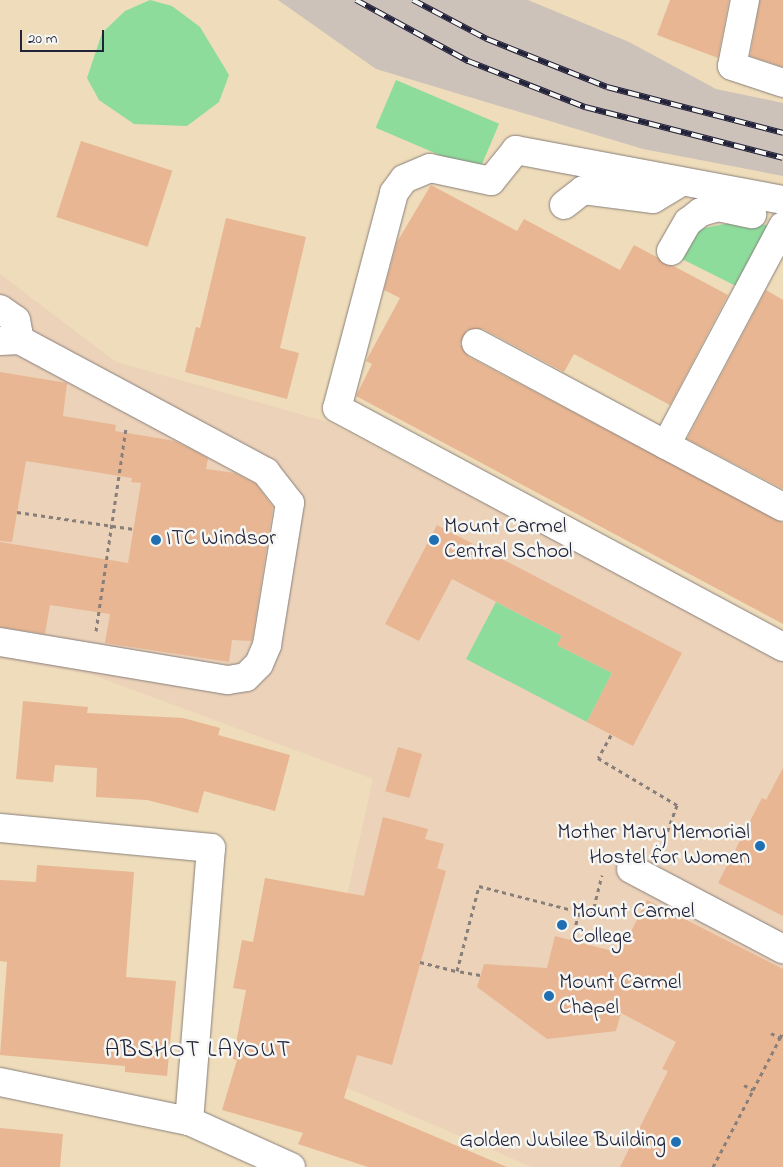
<!DOCTYPE html>
<html>
<head>
<meta charset="utf-8">
<style>
  body { margin:0 }
  #map { position:relative; width:783px; height:1167px; overflow:hidden; background:#eedcba; font-family:"Indie Flower",sans-serif }
  div>[style] { position:absolute }
  [style*='--x'] { left:calc(var(--x)*1px); top:calc(var(--y)*1px); width:calc(var(--w)*1px); rotate:calc(var(--a)*1deg) }
  .built>* { inset:0; background:#ebd2b9 }
  .industrial>* { inset:0; background:#cdc2b9 }
  .green>* { inset:0; background:#8ddc9c; transform-origin:0 0 }
  .building>* { inset:0; background:#e8b693; transform-origin:0 0 }
  .path>* { height:3px; margin-top:-1.5px; transform-origin:0; background:repeating-linear-gradient(90deg,#887f7a 0 4px,transparent 0 8px) }
  .roads { filter:drop-shadow(0 0 1px #887f7a) drop-shadow(0 0 1px #887f7a) }
  .minor>* { height:28px; margin:-14px; padding:0 14px; transform-origin:14px; border-radius:14px; background:#fff }
  .rail>* { height:5.5px; margin-top:-2.75px; transform-origin:0; background:repeating-linear-gradient(90deg,#f6f6f2 0 11px,#22223b 0 22px); box-sizing:border-box; border-block:1px solid #22223b }
  .dots>* { width:14px; height:14px; translate:-50% -50%; box-sizing:border-box; border:2px solid #f6f6f2; border-radius:50% }
  span { translate:-50% -50%; white-space:nowrap; text-align:center; line-height:1.15; -webkit-text-stroke:5px #f6f6f2; paint-order:stroke }
  .poi-label { font-size:22px; color:#22223b }
  .left { translate:0 -50%; text-align:left }
  .right { translate:-100% -50%; text-align:right }
  .neighbourhood-label { font-size:24px; color:#22223b; letter-spacing:1px }
  .scale { position:absolute; left:20px; top:30px; width:84px; height:22px; box-sizing:border-box; border:2px solid #22223b; border-top:0; padding-left:6px; font-size:15px; line-height:18px; white-space:nowrap; color:#22223b; -webkit-text-stroke:4px #f6f6f2; paint-order:stroke }
</style>
</head>
<body>
<div id="map">
  <div class="built">
    <div style="clip-path:polygon(0 274px,116px 362px,328px 422px,783px 659px,783px 1167px,532px 1167px,308px 1071px,373px 779px,93px 675px,0 659px)"></div>
  </div>
  <div class="industrial">
    <div style="clip-path:polygon(278px 0,528px 0,629px 42px,716px 89px,783px 103px,783px 176px,643px 149px,376px 69px)"></div>
  </div>
  <div class="green">
    <div style="clip-path:polygon(150px 0,172px 6px,200px 27px,229px 75px,219px 102px,187px 126px,134px 124px,99px 100px,87px 78px,102px 33px,125px 11px)"></div>
    <div style="left:396px;top:80px;width:112px;height:52px;rotate:23deg"></div>
    <div style="clip-path:polygon(740px 221px,773px 226px,740px 288px,678px 257px,699px 229px)"></div>
    <div style="clip-path:polygon(496px 602px,562px 636px,557px 645px,612px 673px,587px 722px,466px 659px)"></div>
  </div>
  <div class="building">
    <div style="clip-path:polygon(670px 0,729px 0,718px 58px,657px 35px)"></div>
    <div style="clip-path:polygon(760px 0,783px 0,783px 67px,750px 56px)"></div>
    <div style="left:81px;top:141px;width:96px;height:80px;rotate:18deg"></div>
    <div style="clip-path:polygon(431px 185px,517px 231px,524px 219px,620px 270px,634px 245px,728px 295px,670px 405px,574px 354px,564px 372px,483px 329px,467px 330px,460px 344px,469px 357px,783px 523px,783px 624px,356px 396px,372px 364px,366px 361px,400px 298px,384px 290px,397px 242px)"></div>
    <div style="clip-path:polygon(226px 218px,306px 237px,280px 348px,299px 353px,287px 399px,185px 372px,196px 327px,200px 328px)"></div>
    <div style="clip-path:polygon(766px 290px,783px 300px,783px 489px,687px 439px)"></div>
    <div style="clip-path:polygon(0 372px,67px 383px,63px 416px,116px 425px,115px 431px,175px 441px,208px 458px,206px 469px,235px 473px,256px 484px,273px 507px,252px 641px,232px 640px,229px 662px,105px 643px,110px 614px,50px 605px,45px 634px,0 627px,0 542px,128px 563px,141px 483px,131px 482px,132px 478px,26px 461px,12px 542px,0 541px)"></div>
    <div style="clip-path:polygon(437px 525px,682px 653px,633px 746px,587px 722px,612px 673px,557px 645px,562px 636px,452px 579px,419px 641px,385px 624px)"></div>
    <div style="clip-path:polygon(23px 701px,88px 707px,87px 713px,183px 718px,220px 728px,218px 735px,290px 755px,275px 811px,204px 791px,198px 813px,147px 800px,96px 797px,97px 768px,55px 765px,53px 782px,16px 779px)"></div>
    <div style="left:398px;top:747px;width:25px;height:46px;rotate:16deg"></div>
    <div style="clip-path:polygon(783px 768px,783px 916px,718px 883px,762px 798px,766px 800px)"></div>
    <div style="clip-path:polygon(383px 817px,428px 829px,425px 839px,444px 844px,437px 868px,446px 871px,392px 1065px,357px 1055px,344px 1098px,507px 1167px,368px 1167px,298px 1144px,303px 1133px,222px 1110px,237px 1060px,233px 1059px,246px 990px,233px 988px,242px 940px,253px 942px,265px 878px,364px 896px)"></div>
    <div style="clip-path:polygon(37px 865px,134px 872px,126px 977px,176px 981px,167px 1076px,125px 1072px,125px 1066px,0 1055px,7px 962px,0 961px,0 880px,36px 882px)"></div>
    <div style="clip-path:polygon(647px 900px,783px 969px,783px 1167px,620px 1167px,668px 1071px,662px 1069px,676px 1042px,621px 1013px,616px 1031px,547px 1039px,477px 987px,484px 964px,547px 968px,555px 936px,620px 953px)"></div>
    <div style="clip-path:polygon(0 1128px,63px 1134px,60px 1167px,0 1167px)"></div>
  </div>
  <div class="path">
    <div style="--x:17;--y:512;--w:118;--a:8.3"></div>
    <div style="--x:96;--y:631;--w:204;--a:-81.6"></div>
    <div style="--x:611;--y:735;--w:26;--a:119"></div>
    <div style="--x:598;--y:758;--w:92;--a:30.7"></div>
    <div style="--x:677;--y:805;--w:50;--a:109.9"></div>
    <div style="--x:572;--y:940;--w:29;--a:-76"></div>
    <div style="--x:420;--y:962;--w:38;--a:14"></div>
    <div style="--x:480;--y:975;--w:23;--a:-170"></div>
    <div style="--x:457;--y:971;--w:88;--a:-75.5"></div>
    <div style="--x:479;--y:886;--w:117;--a:14.4"></div>
    <div style="--x:592;--y:915;--w:41;--a:-76"></div>
    <div style="--x:771;--y:1033;--w:10;--a:29"></div>
    <div style="--x:780;--y:1038;--w:7;--a:-63"></div>
    <div style="--x:744;--y:1085;--w:10;--a:29"></div>
    <div style="--x:753;--y:1090;--w:59;--a:-62.6"></div>
    <div style="--x:713;--y:1167;--w:87;--a:-62.5"></div>
  </div>
  <div class="roads">
    <div class="minor">
      <div style="--x:745;--y:0;--w:67;--a:101.1"></div>
      <div style="--x:732;--y:66;--w:54;--a:18.4"></div>
      <div style="--x:783;--y:200;--w:272;--a:-169.4"></div>
      <div style="--x:516;--y:150;--w:40;--a:129"></div>
      <div style="--x:491;--y:181;--w:62;--a:-168"></div>
      <div style="--x:430;--y:168;--w:28;--a:157"></div>
      <div style="--x:404;--y:179;--w:17;--a:126"></div>
      <div style="--x:394;--y:193;--w:222;--a:104.8"></div>
      <div style="--x:337;--y:408;--w:506;--a:28.19"></div>
      <div style="--x:564;--y:205;--w:24;--a:-38"></div>
      <div style="--x:583;--y:190;--w:71;--a:7.3"></div>
      <div style="--x:653;--y:199;--w:33;--a:-31"></div>
      <div style="--x:671;--y:251;--w:34;--a:-60"></div>
      <div style="--x:688;--y:222;--w:16;--a:-38"></div>
      <div style="--x:701;--y:212;--w:18;--a:-16"></div>
      <div style="--x:718;--y:207;--w:35;--a:12"></div>
      <div style="--x:0;--y:309;--w:19;--a:35"></div>
      <div style="--x:16;--y:320;--w:20;--a:79"></div>
      <div style="--x:20;--y:340;--w:20;--a:177"></div>
      <div style="--x:476;--y:343;--w:216;--a:28.2"></div>
      <div style="--x:666;--y:445;--w:248;--a:-61.9"></div>
      <div style="--x:666;--y:445;--w:132;--a:27.9"></div>
      <div style="--x:0;--y:642;--w:231;--a:9.5"></div>
      <div style="--x:228;--y:680;--w:18;--a:-9"></div>
      <div style="--x:246;--y:677;--w:18;--a:-45"></div>
      <div style="--x:259;--y:664;--w:21;--a:-67"></div>
      <div style="--x:267;--y:645;--w:144;--a:-80.8"></div>
      <div style="--x:290;--y:503;--w:39;--a:-128"></div>
      <div style="--x:266;--y:472;--w:279;--a:-151.8"></div>
      <div style="--x:0;--y:828;--w:212;--a:5.4"></div>
      <div style="--x:211;--y:848;--w:274;--a:94.6"></div>
      <div style="--x:631;--y:869;--w:172;--a:27.8"></div>
      <div style="--x:0;--y:1082;--w:193;--a:11.7"></div>
      <div style="--x:189;--y:1121;--w:112;--a:24.3"></div>
    </div>
  </div>
  <div class="rail">
    <div style="--x:356;--y:0;--w:128;--a:28.6"></div>
    <div style="--x:468;--y:61;--w:126;--a:21.5"></div>
    <div style="--x:585;--y:107;--w:204;--a:14.4"></div>
    <div style="--x:413;--y:0;--w:84;--a:27.8"></div>
    <div style="--x:487;--y:39;--w:129;--a:21.8"></div>
    <div style="--x:607;--y:87;--w:182;--a:14.6"></div>
  </div>
  <div class="dots">
    <div style="left:156px;top:540px;background:#1f6fb2"></div>
    <div style="left:434px;top:540px;background:#1f6fb2"></div>
    <div style="left:760px;top:846px;background:#1f6fb2"></div>
    <div style="left:562px;top:925px;background:#1f6fb2"></div>
    <div style="left:549px;top:996px;background:#1f6fb2"></div>
    <div style="left:676px;top:1142px;background:#1f6fb2"></div>
  </div>
  <div class="poi-label">
    <span class="left" style="left:444px;top:540px">Mount Carmel<br>Central School</span>
    <span class="left" style="left:166px;top:540px">ITC Windsor</span>
    <span class="right" style="left:750px;top:846px">Mother Mary Memorial<br>Hostel for Women</span>
    <span class="left" style="left:572px;top:925px">Mount Carmel<br>College</span>
    <span class="left" style="left:559px;top:996px">Mount Carmel<br>Chapel</span>
    <span class="right" style="left:666px;top:1142px">Golden Jubilee Building</span>
  </div>
  <div class="neighbourhood-label">
    <span style="left:198px;top:1051px">ABSHOT LAYOUT</span>
  </div>
  <div class="scale">20 m</div>
</div>
</body>
</html>
